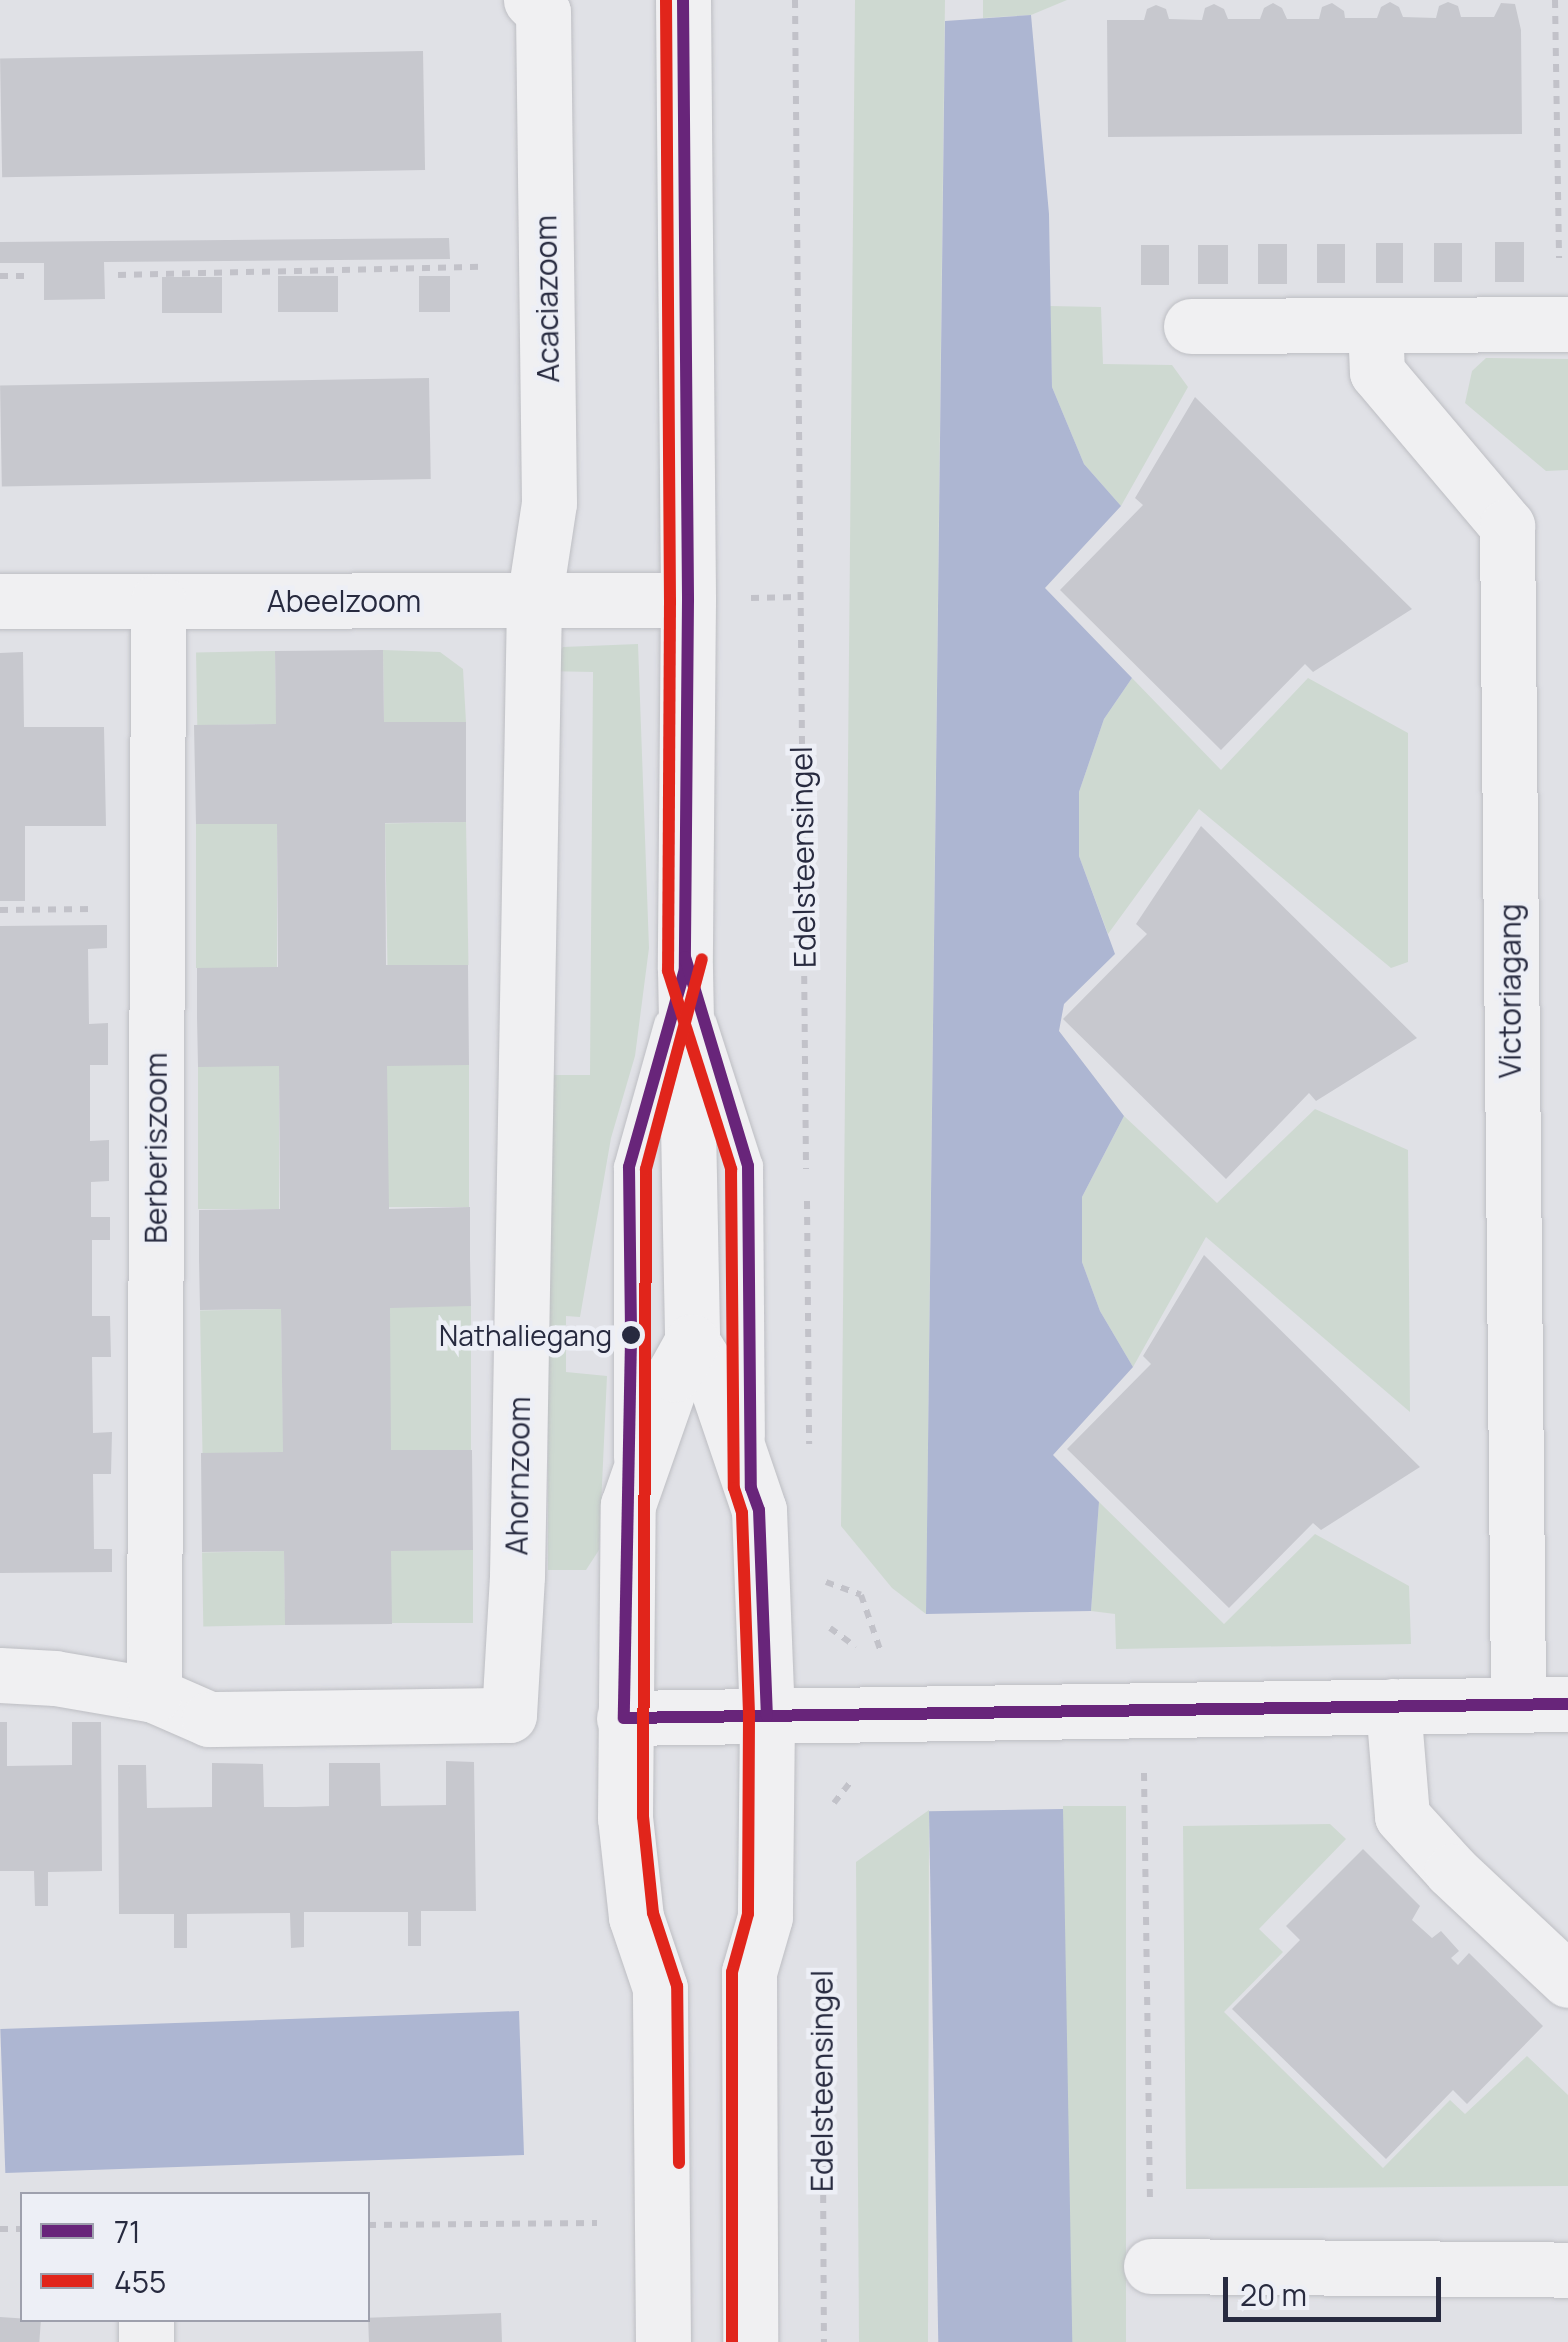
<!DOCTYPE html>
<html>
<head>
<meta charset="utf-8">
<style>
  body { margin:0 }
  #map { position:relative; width:1568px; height:2342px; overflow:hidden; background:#e0e1e6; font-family:Manrope,sans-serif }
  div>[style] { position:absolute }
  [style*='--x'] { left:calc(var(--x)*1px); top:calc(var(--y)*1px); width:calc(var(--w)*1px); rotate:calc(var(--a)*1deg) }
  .green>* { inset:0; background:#ced9d1; transform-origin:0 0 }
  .water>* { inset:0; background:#adb6d2; transform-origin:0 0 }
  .building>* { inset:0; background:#c7c8ce; transform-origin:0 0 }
  .path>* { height:6px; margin-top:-3px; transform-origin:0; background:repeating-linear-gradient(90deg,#c2c2c9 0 8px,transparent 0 16px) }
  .roads { filter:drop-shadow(0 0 2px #bdbec3) drop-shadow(0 0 2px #bdbec3) }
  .service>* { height:30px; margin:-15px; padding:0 15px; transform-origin:15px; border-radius:15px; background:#f0f0f2 }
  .minor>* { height:55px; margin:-27.5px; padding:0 27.5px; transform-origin:27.5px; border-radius:27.5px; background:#f0f0f2 }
  .tertiary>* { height:55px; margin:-27.5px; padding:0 27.5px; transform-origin:27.5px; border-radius:27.5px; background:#f0f0f2 }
  .bus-1>* { height:12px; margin:-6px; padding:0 6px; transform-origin:6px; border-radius:6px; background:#68257a }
  .bus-2>* { height:12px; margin:-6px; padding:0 6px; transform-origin:6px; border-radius:6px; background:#e1251b }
  .dots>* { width:28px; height:28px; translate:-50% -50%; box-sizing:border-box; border:5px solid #edeff6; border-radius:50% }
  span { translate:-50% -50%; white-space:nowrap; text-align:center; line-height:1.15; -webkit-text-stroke:9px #edeff6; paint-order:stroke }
  .bus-label { font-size:28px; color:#272a3f }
  .right { translate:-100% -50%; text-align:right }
  .street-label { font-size:30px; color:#272a3f }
  .legend { position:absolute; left:20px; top:2192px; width:350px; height:130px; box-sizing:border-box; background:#edeff6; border:2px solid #9ea0ad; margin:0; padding:12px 18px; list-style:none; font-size:30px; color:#272a3f }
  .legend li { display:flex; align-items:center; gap:20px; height:50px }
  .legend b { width:50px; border:2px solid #9ea0ad }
  .scale { position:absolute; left:1223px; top:2277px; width:218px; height:45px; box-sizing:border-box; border:5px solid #272a3f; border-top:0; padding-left:12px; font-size:30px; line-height:35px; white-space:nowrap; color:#272a3f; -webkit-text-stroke:8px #edeff6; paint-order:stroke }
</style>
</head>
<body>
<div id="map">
  <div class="green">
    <div style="clip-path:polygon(855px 0,945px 0,926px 1614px,892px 1588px,841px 1526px)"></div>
    <div style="clip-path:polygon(983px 0,1067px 0,1031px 15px,983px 18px)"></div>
    <div style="clip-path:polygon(1050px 306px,1101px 307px,1103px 364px,1172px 365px,1188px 387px,1121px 506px,1084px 464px,1052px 387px)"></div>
    <div style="clip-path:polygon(1486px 358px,1568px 359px,1568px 470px,1546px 471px,1465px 403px,1472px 371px)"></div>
    <div style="clip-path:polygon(638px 644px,649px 948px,635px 1056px,611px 1138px,580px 1317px,566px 1316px,566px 1372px,607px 1376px,599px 1550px,586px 1570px,548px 1570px,548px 1075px,590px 1075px,593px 672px,543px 671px,563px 647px)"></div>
    <div style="clip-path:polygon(383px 650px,440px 652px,463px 669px,466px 722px,384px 722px)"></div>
    <div style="left:275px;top:651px;width:73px;height:79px;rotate:89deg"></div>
    <div style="clip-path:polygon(1132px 678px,1221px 770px,1308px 678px,1408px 733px,1408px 962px,1391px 968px,1199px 809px,1108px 934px,1079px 856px,1079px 792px,1104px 719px)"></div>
    <div style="left:466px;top:822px;width:143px;height:81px;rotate:89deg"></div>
    <div style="left:196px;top:824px;width:81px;height:144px"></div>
    <div style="left:469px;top:1065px;width:142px;height:82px;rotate:90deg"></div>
    <div style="left:279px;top:1066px;width:143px;height:81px;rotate:90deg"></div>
    <div style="clip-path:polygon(1315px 1109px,1408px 1150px,1410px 1412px,1206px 1237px,1133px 1367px,1100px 1311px,1082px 1262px,1082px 1197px,1124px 1116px,1217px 1203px)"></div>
    <div style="left:471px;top:1306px;width:144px;height:81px;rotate:90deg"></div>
    <div style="left:281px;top:1309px;width:143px;height:81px;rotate:89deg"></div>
    <div style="clip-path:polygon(1099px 1502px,1224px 1624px,1315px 1534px,1409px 1586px,1411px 1644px,1116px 1649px,1115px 1614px,1091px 1611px)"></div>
    <div style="left:473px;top:1550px;width:73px;height:82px;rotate:90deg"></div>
    <div style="left:284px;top:1551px;width:74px;height:82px;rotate:89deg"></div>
    <div style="left:1126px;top:1806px;width:536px;height:63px;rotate:90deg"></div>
    <div style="clip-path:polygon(929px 1810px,928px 2342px,859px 2342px,856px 1862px)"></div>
    <div style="clip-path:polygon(1330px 1824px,1346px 1839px,1259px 1929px,1283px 1952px,1224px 2012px,1383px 2168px,1450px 2100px,1465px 2114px,1527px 2056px,1568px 2095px,1568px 2186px,1186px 2189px,1183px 1826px)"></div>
  </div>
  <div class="water">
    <div style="clip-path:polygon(1031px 15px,1049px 214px,1052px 387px,1084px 464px,1121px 506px,1045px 588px,1132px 678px,1104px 719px,1079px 792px,1079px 856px,1115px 954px,1064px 1004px,1059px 1031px,1124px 1116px,1082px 1197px,1082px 1262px,1100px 1311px,1133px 1367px,1053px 1455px,1099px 1502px,1091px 1611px,926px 1614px,945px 21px)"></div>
    <div style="left:1063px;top:1809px;width:533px;height:134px;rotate:89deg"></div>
    <div style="left:519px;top:2011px;width:144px;height:519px;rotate:88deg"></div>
  </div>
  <div class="building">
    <div style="clip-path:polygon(1390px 2px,1399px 7px,1403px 17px,1436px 18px,1439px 6px,1448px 2px,1458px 6px,1461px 17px,1494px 17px,1501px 3px,1515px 4px,1521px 30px,1522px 134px,1108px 137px,1107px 20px,1144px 20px,1147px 9px,1156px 5px,1166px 9px,1169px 19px,1202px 20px,1205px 8px,1214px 4px,1224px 9px,1228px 19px,1260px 19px,1264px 8px,1273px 3px,1282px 8px,1287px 19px,1319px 19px,1322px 7px,1332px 3px,1344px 11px,1345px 18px,1377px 18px,1381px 7px)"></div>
    <div style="left:423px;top:51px;width:119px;height:423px;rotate:89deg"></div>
    <div style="clip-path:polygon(449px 238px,450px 259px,104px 262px,105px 299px,44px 300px,44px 263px,0 263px,0 242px)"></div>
    <div style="left:1524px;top:242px;width:40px;height:29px;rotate:90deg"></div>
    <div style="left:1376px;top:243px;width:27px;height:40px"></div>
    <div style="left:1434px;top:243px;width:28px;height:39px"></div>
    <div style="left:1258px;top:244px;width:29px;height:40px"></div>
    <div style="left:1317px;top:244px;width:28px;height:39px"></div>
    <div style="left:1141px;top:245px;width:28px;height:40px"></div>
    <div style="left:1198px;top:245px;width:30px;height:39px"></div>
    <div style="left:338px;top:276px;width:36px;height:60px;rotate:90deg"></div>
    <div style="left:419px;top:276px;width:31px;height:36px"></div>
    <div style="left:222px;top:277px;width:36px;height:60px;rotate:90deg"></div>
    <div style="left:429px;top:378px;width:101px;height:429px;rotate:89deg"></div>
    <div style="clip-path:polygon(1195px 397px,1412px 609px,1313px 672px,1305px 664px,1221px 750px,1060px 590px,1143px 505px,1135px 498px)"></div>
    <div style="clip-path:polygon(383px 650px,384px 722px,466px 722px,466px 822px,385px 823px,386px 965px,468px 965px,469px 1065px,387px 1066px,389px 1209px,470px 1207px,470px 1258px,471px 1306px,390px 1308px,391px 1450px,472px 1450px,473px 1550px,391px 1551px,392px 1624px,285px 1625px,284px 1551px,202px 1552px,201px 1453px,283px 1452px,281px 1309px,200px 1310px,199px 1260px,199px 1210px,280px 1209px,279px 1066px,198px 1067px,197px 1017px,197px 968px,278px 967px,277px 824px,196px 824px,194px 725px,276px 724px,275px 651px)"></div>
    <div style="clip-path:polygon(23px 652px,24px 727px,104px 727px,106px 826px,25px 826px,25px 901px,0 901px,0 653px)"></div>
    <div style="clip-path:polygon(1201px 826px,1417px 1038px,1316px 1101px,1309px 1093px,1226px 1179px,1063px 1019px,1147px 934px,1136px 924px)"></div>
    <div style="clip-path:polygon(107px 925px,107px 948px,88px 949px,89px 1024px,108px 1023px,108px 1065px,90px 1065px,90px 1141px,109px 1140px,109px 1181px,91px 1182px,91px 1217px,110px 1217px,110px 1240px,92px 1240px,92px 1316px,110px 1316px,111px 1357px,92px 1357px,93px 1433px,112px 1432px,111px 1474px,93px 1474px,94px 1549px,112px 1549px,112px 1572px,0 1573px,0 926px)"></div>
    <div style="clip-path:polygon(1204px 1255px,1420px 1467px,1321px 1530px,1313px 1523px,1229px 1608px,1067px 1449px,1151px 1364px,1143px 1356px)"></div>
    <div style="clip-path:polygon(0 1722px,7px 1722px,7px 1766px,72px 1765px,72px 1722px,101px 1722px,102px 1871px,48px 1872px,48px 1906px,35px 1906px,34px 1871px,0 1871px)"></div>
    <div style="clip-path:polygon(446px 1761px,474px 1762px,476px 1911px,421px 1911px,421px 1946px,408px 1946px,408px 1912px,304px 1912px,304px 1947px,291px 1948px,290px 1913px,187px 1914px,187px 1948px,174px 1948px,174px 1914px,119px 1914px,118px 1765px,146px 1765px,147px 1808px,212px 1807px,212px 1763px,263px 1764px,264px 1807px,296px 1807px,329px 1806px,329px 1763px,380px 1763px,381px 1806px,446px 1805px)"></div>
    <div style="clip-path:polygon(1363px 1849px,1420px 1906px,1412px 1920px,1432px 1938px,1441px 1931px,1459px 1951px,1451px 1958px,1458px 1965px,1469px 1953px,1543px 2026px,1467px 2104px,1453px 2090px,1386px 2159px,1232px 2009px,1300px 1940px,1286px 1926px)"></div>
    <div style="left:501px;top:2313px;width:29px;height:133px;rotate:88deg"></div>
    <div style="left:0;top:2317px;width:41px;height:25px;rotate:4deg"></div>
  </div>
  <div class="path">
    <div style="--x:795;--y:0;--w:1169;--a:89.46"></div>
    <div style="--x:1555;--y:0;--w:258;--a:89.1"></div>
    <div style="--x:118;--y:275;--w:363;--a:-1.3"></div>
    <div style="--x:0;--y:276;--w:24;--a:0"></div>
    <div style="--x:751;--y:598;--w:49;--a:-1.2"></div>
    <div style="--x:0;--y:910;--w:94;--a:-0.6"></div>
    <div style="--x:807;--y:1201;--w:243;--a:89.5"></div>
    <div style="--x:826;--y:1582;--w:37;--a:20"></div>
    <div style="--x:861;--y:1595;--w:60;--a:70.7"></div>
    <div style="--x:830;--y:1628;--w:32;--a:36"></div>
    <div style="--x:1144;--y:1773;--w:428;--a:89.2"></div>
    <div style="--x:834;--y:1803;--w:28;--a:-52"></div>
    <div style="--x:822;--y:1971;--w:371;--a:89.7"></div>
    <div style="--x:368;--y:2225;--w:229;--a:-0.5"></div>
    <div style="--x:0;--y:2229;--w:22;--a:0"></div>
  </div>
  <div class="roads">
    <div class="service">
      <div style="--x:702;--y:1024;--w:149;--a:72.1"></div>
      <div style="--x:748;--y:1166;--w:270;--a:89.6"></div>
      <div style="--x:629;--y:1458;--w:291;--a:-90"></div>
      <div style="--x:629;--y:1167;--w:148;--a:-74.3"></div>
    </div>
    <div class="minor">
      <div style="--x:1375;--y:325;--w:47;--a:87.6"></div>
      <div style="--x:1377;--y:372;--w:202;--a:49.8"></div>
      <div style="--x:1507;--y:526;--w:1178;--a:89.46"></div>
      <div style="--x:1191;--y:326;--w:377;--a:-0.3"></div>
      <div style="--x:0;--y:601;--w:688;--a:-0.08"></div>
      <div style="--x:0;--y:1675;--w:55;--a:3.1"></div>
      <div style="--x:55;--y:1678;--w:100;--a:9.7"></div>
      <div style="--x:154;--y:1695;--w:60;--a:23.6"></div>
      <div style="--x:209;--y:1719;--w:300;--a:-0.8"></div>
      <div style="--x:509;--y:1715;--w:139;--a:-86.7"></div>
      <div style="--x:517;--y:1576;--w:975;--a:-89"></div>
      <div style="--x:534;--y:601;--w:99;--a:-81.3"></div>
      <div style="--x:549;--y:503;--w:491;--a:-90.7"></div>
      <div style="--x:543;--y:12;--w:17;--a:-135"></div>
      <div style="--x:154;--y:1695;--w:1094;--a:-89.79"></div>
      <div style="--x:1393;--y:1706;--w:110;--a:85.3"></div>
      <div style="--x:1402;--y:1816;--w:74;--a:47.7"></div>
      <div style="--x:1452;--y:1871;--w:159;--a:43.2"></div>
      <div style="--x:624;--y:1718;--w:944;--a:-0.85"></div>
      <div style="--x:1151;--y:2266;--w:417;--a:0.5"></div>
      <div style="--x:146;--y:2342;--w:22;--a:-90"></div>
    </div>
    <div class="tertiary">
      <div style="--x:683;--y:0;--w:600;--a:89.52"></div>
      <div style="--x:688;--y:600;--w:369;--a:90.5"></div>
      <div style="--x:685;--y:969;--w:373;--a:88.9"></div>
      <div style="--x:692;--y:1342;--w:39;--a:58"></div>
      <div style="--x:713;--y:1375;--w:143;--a:71.2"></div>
      <div style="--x:759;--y:1510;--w:206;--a:87.8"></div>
      <div style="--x:767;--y:1716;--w:201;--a:90.6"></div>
      <div style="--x:765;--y:1917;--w:57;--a:106.2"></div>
      <div style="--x:749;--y:1972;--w:370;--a:89.8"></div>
      <div style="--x:663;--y:2342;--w:354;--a:-90.5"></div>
      <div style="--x:660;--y:1988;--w:75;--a:-108.7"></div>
      <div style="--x:636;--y:1917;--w:100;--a:-96.3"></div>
      <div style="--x:625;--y:1818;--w:313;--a:-89.5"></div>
      <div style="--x:628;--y:1505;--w:139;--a:-70.7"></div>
      <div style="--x:674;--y:1374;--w:37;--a:-61"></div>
    </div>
  </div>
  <div class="bus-1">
    <div style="--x:683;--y:0;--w:600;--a:89.52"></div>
    <div style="--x:688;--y:600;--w:369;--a:90.5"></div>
    <div style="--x:685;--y:969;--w:206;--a:105.8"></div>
    <div style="--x:629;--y:1167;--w:172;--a:89.3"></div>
    <div style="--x:631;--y:1339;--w:379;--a:91.1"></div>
    <div style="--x:624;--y:1718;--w:944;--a:-0.85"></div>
    <div style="--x:685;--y:957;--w:218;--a:73.2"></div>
    <div style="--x:748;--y:1166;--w:322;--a:89.5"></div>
    <div style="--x:751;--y:1488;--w:23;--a:70"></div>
    <div style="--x:759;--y:1510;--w:206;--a:87.8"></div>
  </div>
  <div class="bus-2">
    <div style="--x:666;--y:0;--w:600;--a:89.62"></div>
    <div style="--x:670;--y:600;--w:371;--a:90.3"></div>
    <div style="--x:668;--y:971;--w:208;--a:72.3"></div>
    <div style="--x:731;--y:1169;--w:319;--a:89.5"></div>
    <div style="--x:734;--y:1488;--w:26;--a:72"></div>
    <div style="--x:742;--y:1513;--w:203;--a:88"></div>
    <div style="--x:749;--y:1716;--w:198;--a:90.3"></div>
    <div style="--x:748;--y:1914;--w:60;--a:105.4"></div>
    <div style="--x:732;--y:1972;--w:370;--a:90"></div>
    <div style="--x:679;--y:2163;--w:177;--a:-90.6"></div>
    <div style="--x:677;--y:1986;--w:77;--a:-108.2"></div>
    <div style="--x:653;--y:1913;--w:97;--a:-95.9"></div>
    <div style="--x:643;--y:1817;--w:648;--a:-89.73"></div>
    <div style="--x:646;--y:1169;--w:217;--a:-75.1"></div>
  </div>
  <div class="dots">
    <div style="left:631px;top:1335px;background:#272a3f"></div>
  </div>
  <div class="bus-label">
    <span class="right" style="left:612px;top:1335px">Nathaliegang</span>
  </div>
  <div class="street-label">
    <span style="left:547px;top:299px;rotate:-91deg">Acaciazoom</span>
    <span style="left:344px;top:601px">Abeelzoom</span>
    <span style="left:803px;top:857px;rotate:-91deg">Edelsteensingel</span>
    <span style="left:1510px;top:991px;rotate:-90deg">Victoriagang</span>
    <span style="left:156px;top:1148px;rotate:-90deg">Berberiszoom</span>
    <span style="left:518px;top:1476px;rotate:-89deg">Ahornzoom</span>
    <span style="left:822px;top:2081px;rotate:-90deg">Edelsteensingel</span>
  </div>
  <ul class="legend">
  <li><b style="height:12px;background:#68257a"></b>71</li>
  <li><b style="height:12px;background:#e1251b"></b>455</li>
  </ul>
  <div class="scale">20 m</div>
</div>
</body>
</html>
